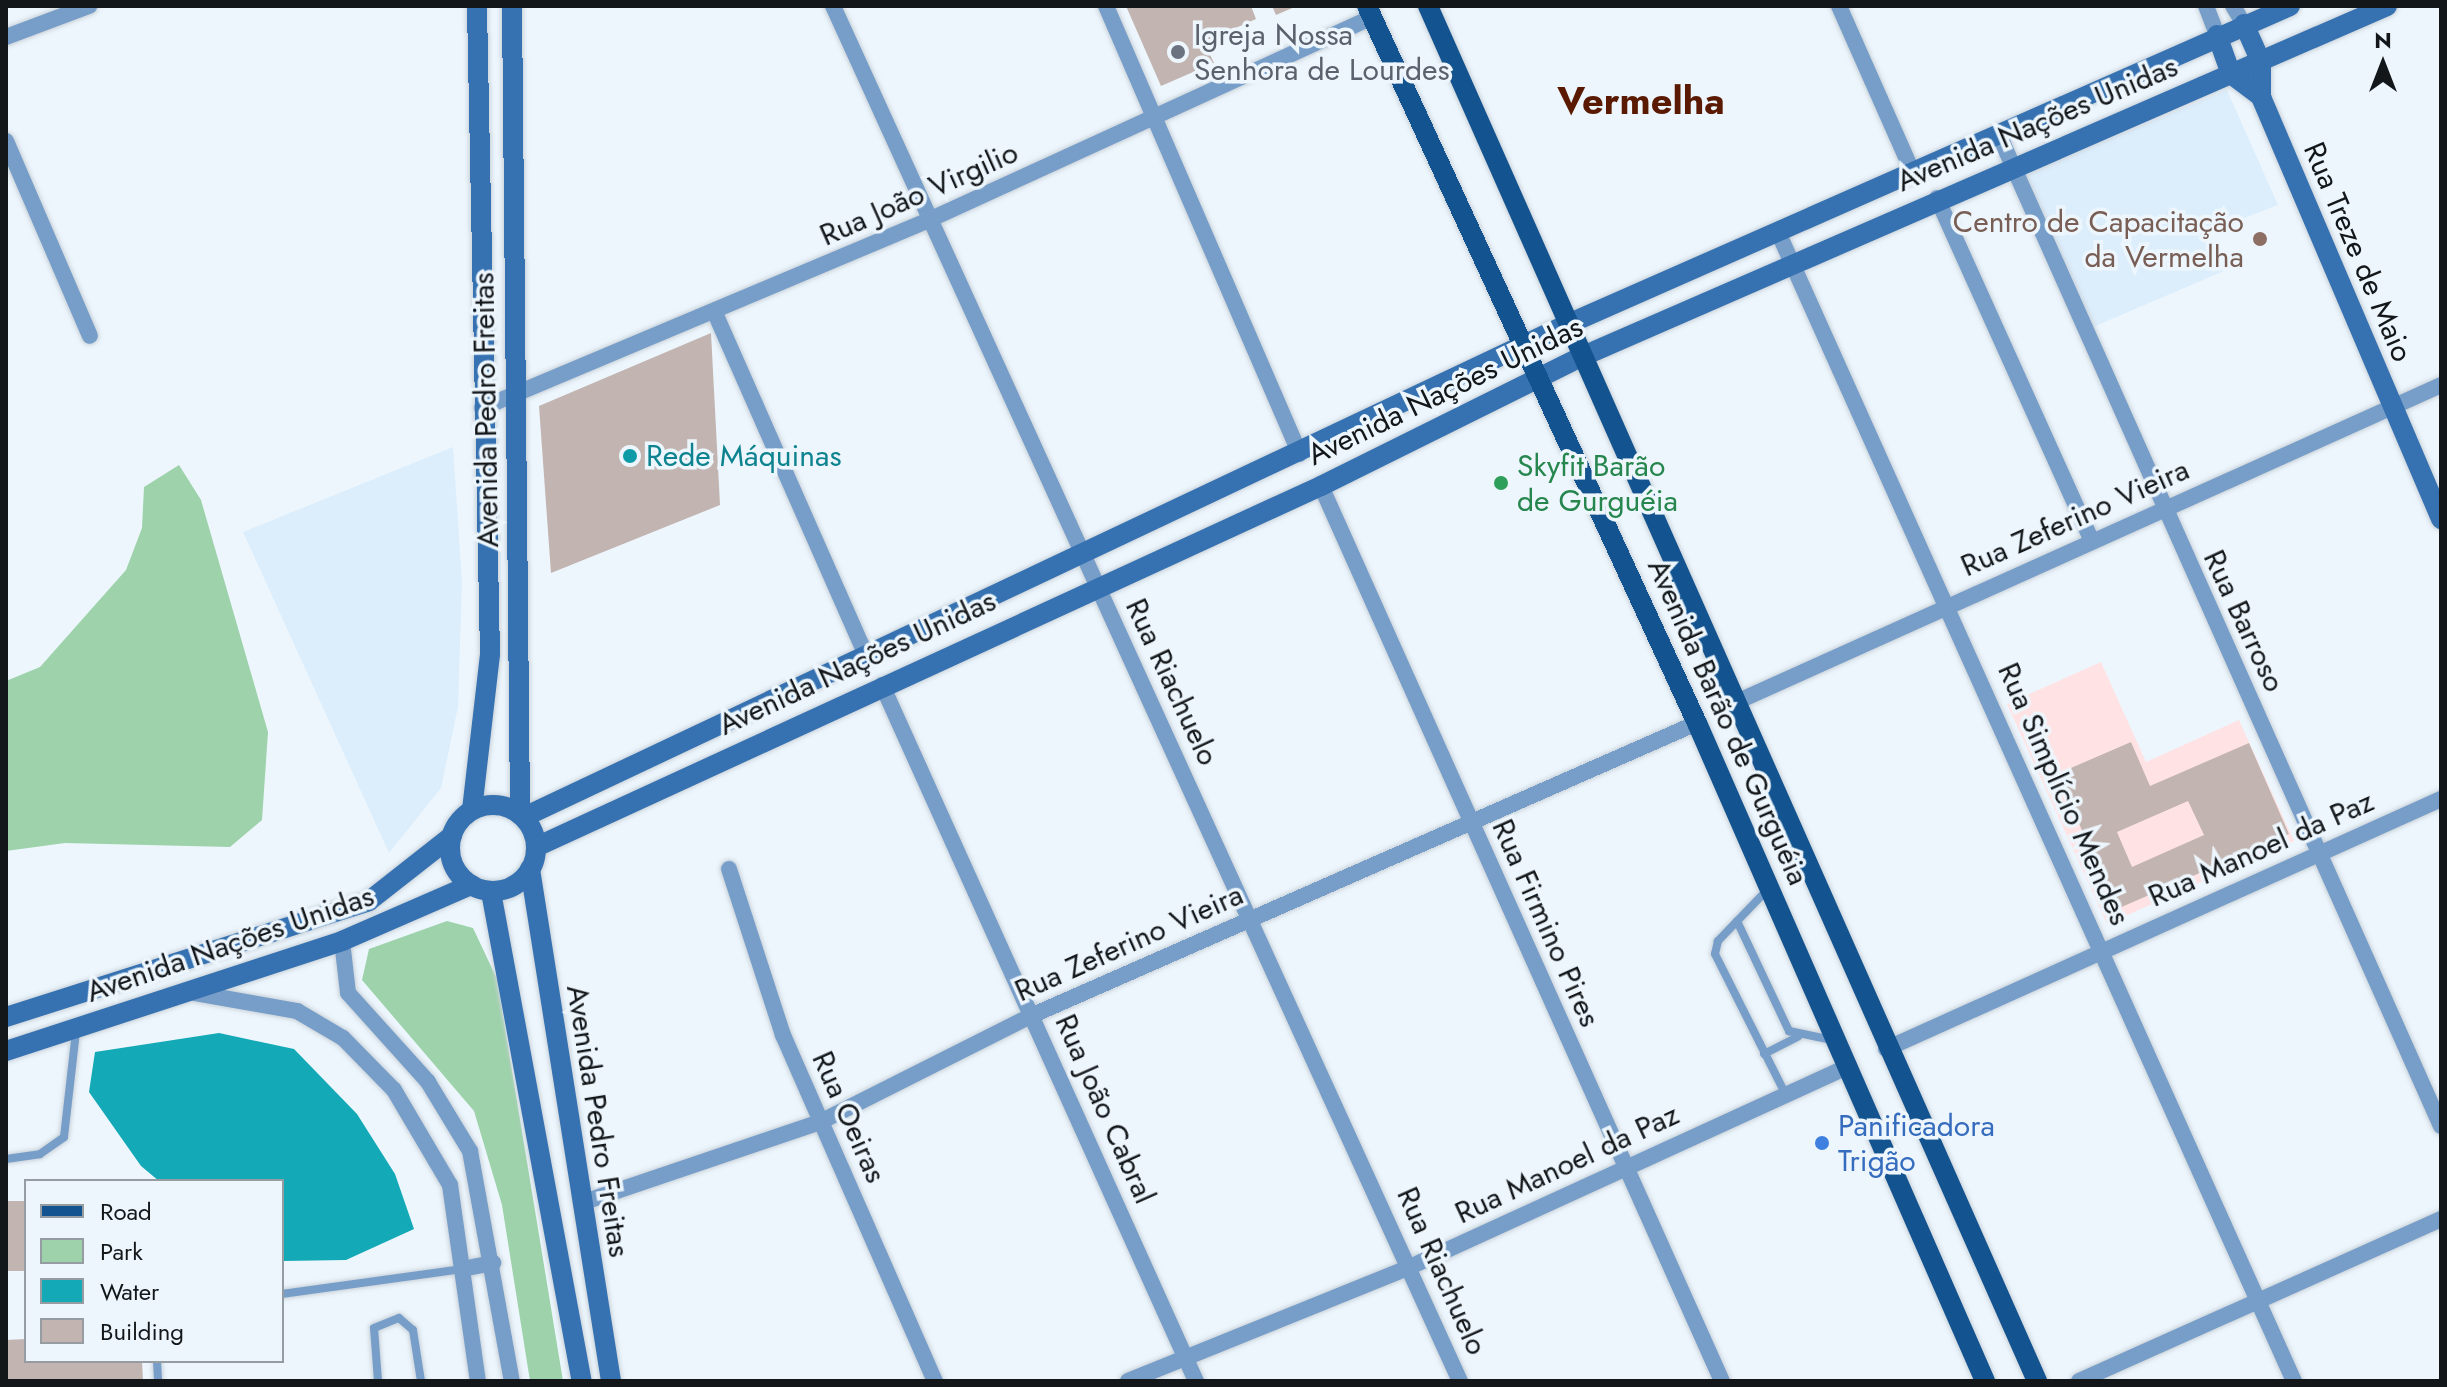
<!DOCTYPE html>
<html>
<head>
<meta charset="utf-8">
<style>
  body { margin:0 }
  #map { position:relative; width:2447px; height:1387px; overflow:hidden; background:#edf6fd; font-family:Jost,sans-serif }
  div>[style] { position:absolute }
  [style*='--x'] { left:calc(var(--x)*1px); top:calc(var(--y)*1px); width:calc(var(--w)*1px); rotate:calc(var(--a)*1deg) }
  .built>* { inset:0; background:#dceefc }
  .education>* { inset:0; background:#ffe3e4 }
  .green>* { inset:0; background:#9dd2aa }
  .water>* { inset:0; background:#14a9b7 }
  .building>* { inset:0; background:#c2b4b0; transform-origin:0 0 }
  .roads { filter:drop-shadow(0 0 2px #cad2d9) drop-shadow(0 0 2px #cad2d9) }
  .lane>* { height:8px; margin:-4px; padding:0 4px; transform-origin:4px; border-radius:4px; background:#779ec9 }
  .street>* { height:16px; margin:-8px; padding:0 8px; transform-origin:8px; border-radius:8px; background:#779ec9 }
  .secondary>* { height:20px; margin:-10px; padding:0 10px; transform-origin:10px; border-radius:10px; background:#3672b1 }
  .secondary>.ring { margin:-10px; padding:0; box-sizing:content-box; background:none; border:20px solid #3672b1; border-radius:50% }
  .primary>* { height:20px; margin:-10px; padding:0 10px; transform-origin:10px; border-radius:10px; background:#13538f }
  .dots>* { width:22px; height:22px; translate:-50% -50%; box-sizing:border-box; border:4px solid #edf6fd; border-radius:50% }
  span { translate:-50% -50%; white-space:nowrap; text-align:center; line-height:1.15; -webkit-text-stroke:7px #edf6fd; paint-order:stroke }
  .worship-label { font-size:30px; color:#5b616d }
  .left { translate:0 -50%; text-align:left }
  .street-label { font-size:30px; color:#13171a }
  .education-label { font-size:30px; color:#785e54 }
  .right { translate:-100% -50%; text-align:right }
  .culture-label { font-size:30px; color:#0d838f }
  .leisure-label { font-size:30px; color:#27864d }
  .shop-label { font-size:30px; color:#366cbe }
  .district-label { font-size:38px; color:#5a1a01; font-weight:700 }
  .frame { position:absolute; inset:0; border:8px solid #13171a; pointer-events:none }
  .legend { position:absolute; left:24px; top:1179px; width:260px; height:184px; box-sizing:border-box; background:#edf6fd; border:2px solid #969da2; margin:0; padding:10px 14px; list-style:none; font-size:24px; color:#13171a }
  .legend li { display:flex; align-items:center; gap:16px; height:40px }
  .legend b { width:40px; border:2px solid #969da2 }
  .north { position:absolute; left:2343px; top:24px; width:80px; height:80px; -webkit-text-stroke:6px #edf6fd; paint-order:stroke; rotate:0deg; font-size:22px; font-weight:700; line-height:32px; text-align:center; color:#13171a }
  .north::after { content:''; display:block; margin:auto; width:28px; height:36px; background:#13171a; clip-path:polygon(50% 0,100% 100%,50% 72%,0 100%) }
</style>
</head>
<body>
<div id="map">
  <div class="built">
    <div style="clip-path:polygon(2227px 90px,2278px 205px,2208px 232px,2224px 271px,2093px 327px,2023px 175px)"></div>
    <div style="clip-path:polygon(453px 447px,462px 582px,458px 707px,441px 788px,389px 853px,243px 532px)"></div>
  </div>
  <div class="education">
    <div style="clip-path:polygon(2101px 662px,2146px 762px,2239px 720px,2294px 841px,2107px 924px,2007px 704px)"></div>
  </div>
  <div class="green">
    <div style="clip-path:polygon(179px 465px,201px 500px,268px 732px,262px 820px,230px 847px,65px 843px,6px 851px,6px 681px,40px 667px,126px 570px,142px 528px,144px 487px)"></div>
    <div style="clip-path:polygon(447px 921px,473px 928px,497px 979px,563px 1381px,530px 1381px,502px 1205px,474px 1111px,362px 980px,369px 949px)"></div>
  </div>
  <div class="water">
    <div style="clip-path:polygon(219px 1033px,294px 1049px,357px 1114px,395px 1174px,414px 1229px,346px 1260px,283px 1261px,282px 1181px,159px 1181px,141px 1166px,89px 1092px,95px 1052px)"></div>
  </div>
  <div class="building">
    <div style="clip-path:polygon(1126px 6px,1251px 6px,1256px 19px,1204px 42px,1214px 63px,1161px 86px)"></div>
    <div style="clip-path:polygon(1272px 6px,1297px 6px,1276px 15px)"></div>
    <div style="clip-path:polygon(711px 333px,720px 505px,551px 573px,539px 406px)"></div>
    <div style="clip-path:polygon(evenodd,2131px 742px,2150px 786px,2249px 743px,2289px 834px,2117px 909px,2057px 774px,2131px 742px,2188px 801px,2204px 835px,2132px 867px,2117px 832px,2188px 801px)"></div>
    <div style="left:26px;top:1201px;width:70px;height:20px;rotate:90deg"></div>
    <div style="clip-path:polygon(26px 1339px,26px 1361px,142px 1361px,143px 1381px,6px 1381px,6px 1340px)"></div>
  </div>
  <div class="roads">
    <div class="lane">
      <div style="--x:1769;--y:888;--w:74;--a:133.9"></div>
      <div style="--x:1718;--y:941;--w:13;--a:103"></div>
      <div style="--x:1715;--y:954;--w:158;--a:63.3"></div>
      <div style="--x:1737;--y:921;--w:122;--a:64.7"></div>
      <div style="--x:1789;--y:1031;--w:44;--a:11.8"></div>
      <div style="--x:1764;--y:1054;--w:38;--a:-27"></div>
      <div style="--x:6;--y:1159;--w:34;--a:-8"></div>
      <div style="--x:40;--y:1154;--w:29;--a:-35"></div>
      <div style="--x:64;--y:1137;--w:107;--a:-83.5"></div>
      <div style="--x:282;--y:1294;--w:182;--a:-7.9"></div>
      <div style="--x:157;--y:1361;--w:20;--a:87"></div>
      <div style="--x:378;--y:1381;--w:53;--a:-94.3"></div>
      <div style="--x:374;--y:1328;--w:27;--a:-22"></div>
      <div style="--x:399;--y:1318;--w:18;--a:41"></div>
      <div style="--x:413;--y:1330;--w:52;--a:81.1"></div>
    </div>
    <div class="street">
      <div style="--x:833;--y:6;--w:1511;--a:65.49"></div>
      <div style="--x:1106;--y:6;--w:488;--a:66.6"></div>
      <div style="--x:1839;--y:6;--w:185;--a:66.1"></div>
      <div style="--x:2206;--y:6;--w:31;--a:69"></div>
      <div style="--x:2233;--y:6;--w:21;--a:59"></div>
      <div style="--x:6;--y:37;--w:89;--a:-20.5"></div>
      <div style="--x:2000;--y:137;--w:1083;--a:65.97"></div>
      <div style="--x:6;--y:141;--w:212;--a:66.7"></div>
      <div style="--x:1937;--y:198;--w:376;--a:65.7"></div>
      <div style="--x:1778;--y:232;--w:1260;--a:65.82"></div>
      <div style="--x:715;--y:313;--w:377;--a:66.2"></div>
      <div style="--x:482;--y:408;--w:485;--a:-22.8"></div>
      <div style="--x:929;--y:220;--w:487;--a:-24.6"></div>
      <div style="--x:1321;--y:486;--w:981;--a:65.87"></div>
      <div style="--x:882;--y:685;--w:764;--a:65.72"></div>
      <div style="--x:1732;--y:704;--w:777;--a:-24.22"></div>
      <div style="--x:729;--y:869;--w:175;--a:72"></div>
      <div style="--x:783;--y:1035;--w:378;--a:66.3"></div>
      <div style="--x:342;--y:941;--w:52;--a:83.4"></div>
      <div style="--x:348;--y:993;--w:120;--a:48"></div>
      <div style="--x:428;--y:1082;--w:81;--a:58.7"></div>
      <div style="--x:470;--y:1151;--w:234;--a:79.7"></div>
      <div style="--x:195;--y:993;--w:104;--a:10"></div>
      <div style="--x:297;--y:1011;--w:53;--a:30.4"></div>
      <div style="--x:343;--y:1038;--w:73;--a:45.6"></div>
      <div style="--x:394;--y:1090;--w:110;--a:59.5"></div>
      <div style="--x:450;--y:1185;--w:198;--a:81.9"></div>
      <div style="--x:1886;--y:1049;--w:609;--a:-24.25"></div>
      <div style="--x:581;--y:1203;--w:252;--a:-18.7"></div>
      <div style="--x:820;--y:1122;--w:238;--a:-26.7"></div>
      <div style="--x:1033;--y:1015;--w:725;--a:-23.74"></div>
      <div style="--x:462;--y:1269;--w:32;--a:-11"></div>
      <div style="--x:1128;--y:1381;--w:304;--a:-22"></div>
      <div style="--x:1410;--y:1267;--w:483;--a:-24.6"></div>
      <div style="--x:2079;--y:1381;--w:397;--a:-24.1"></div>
    </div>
    <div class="secondary">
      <div style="--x:512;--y:6;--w:808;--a:89.43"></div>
      <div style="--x:2244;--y:24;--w:42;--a:65.9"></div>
      <div style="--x:2261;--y:62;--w:35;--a:90"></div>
      <div style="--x:2261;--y:97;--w:459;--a:66.9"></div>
      <div style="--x:2217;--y:35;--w:41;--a:70.3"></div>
      <div style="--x:2231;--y:74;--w:38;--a:37"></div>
      <div class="ring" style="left:450px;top:805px;width:66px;height:66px"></div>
      <div style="--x:472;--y:810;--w:156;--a:-83.4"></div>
      <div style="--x:490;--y:655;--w:649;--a:-91.15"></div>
      <div style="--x:524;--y:817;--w:1152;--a:-25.28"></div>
      <div style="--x:1566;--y:325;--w:791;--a:-23.78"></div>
      <div style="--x:536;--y:847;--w:864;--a:-24.7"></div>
      <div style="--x:1321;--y:486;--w:290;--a:-26.4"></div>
      <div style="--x:1581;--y:357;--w:879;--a:-23.53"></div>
      <div style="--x:530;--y:869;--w:518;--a:81.01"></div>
      <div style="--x:491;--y:892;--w:497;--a:79.5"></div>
      <div style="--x:6;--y:1017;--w:381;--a:-17.7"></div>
      <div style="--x:369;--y:901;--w:105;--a:-38.1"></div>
      <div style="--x:6;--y:1051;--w:354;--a:-18.1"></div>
      <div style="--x:342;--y:941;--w:141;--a:-23.5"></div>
    </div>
    <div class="primary">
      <div style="--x:1367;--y:6;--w:789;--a:65.29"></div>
      <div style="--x:1697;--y:723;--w:718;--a:66.36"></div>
      <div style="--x:1428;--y:6;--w:1504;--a:66.11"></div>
    </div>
  </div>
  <div class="dots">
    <div style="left:1178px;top:52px;background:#6b7280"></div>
    <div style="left:2260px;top:239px;background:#8d6e63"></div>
    <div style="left:630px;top:456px;background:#0f9aa8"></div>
    <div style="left:1501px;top:483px;background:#2e9e5b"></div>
    <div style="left:1822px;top:1143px;background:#3f7fe0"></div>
  </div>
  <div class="worship-label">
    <span class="left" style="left:1194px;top:52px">Igreja Nossa<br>Senhora de Lourdes</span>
  </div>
  <div class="street-label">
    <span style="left:2037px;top:124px;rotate:-23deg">Avenida Nações Unidas</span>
    <span style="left:919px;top:194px;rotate:-24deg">Rua João Virgilio</span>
    <span style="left:2358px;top:252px;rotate:67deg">Rua Treze de Maio</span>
    <span style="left:1445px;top:391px;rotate:-26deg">Avenida Nações Unidas</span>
    <span style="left:486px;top:410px;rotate:-91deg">Avenida Pedro Freitas</span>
    <span style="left:2075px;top:518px;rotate:-24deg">Rua Zeferino Vieira</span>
    <span style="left:2244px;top:621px;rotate:65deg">Rua Barroso</span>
    <span style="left:857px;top:663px;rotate:-25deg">Avenida Nações Unidas</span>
    <span style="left:1172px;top:682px;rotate:65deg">Rua Riachuelo</span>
    <span style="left:1728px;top:722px;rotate:66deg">Avenida Barão de Gurguéia</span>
    <span style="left:2064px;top:794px;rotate:66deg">Rua Simplício Mendes</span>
    <span style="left:2261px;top:849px;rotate:-24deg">Rua Manoel da Paz</span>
    <span style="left:1546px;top:923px;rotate:66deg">Rua Firmino Pires</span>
    <span style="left:1129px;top:943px;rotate:-24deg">Rua Zeferino Vieira</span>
    <span style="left:230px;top:944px;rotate:-19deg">Avenida Nações Unidas</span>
    <span style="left:1105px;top:1109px;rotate:66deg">Rua João Cabral</span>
    <span style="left:849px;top:1117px;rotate:66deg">Rua Oeiras</span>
    <span style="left:598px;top:1121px;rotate:81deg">Avenida Pedro Freitas</span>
    <span style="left:1567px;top:1164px;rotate:-25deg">Rua Manoel da Paz</span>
    <span style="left:1442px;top:1271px;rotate:66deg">Rua Riachuelo</span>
  </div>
  <div class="education-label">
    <span class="right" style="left:2244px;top:239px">Centro de Capacitação<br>da Vermelha</span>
  </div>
  <div class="culture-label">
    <span class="left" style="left:646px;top:456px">Rede Máquinas</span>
  </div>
  <div class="leisure-label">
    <span class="left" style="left:1517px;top:483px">Skyfit Barão<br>de Gurguéia</span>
  </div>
  <div class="shop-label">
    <span class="left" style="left:1838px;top:1143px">Panificadora<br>Trigão</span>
  </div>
  <div class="district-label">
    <span style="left:1641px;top:101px">Vermelha</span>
  </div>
  <div class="frame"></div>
  <ul class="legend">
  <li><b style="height:10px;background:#13538f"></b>Road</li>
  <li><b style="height:22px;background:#9dd2aa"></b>Park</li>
  <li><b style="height:22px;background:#14a9b7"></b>Water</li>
  <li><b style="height:22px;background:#c2b4b0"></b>Building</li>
  </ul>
  <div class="north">N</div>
</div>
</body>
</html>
